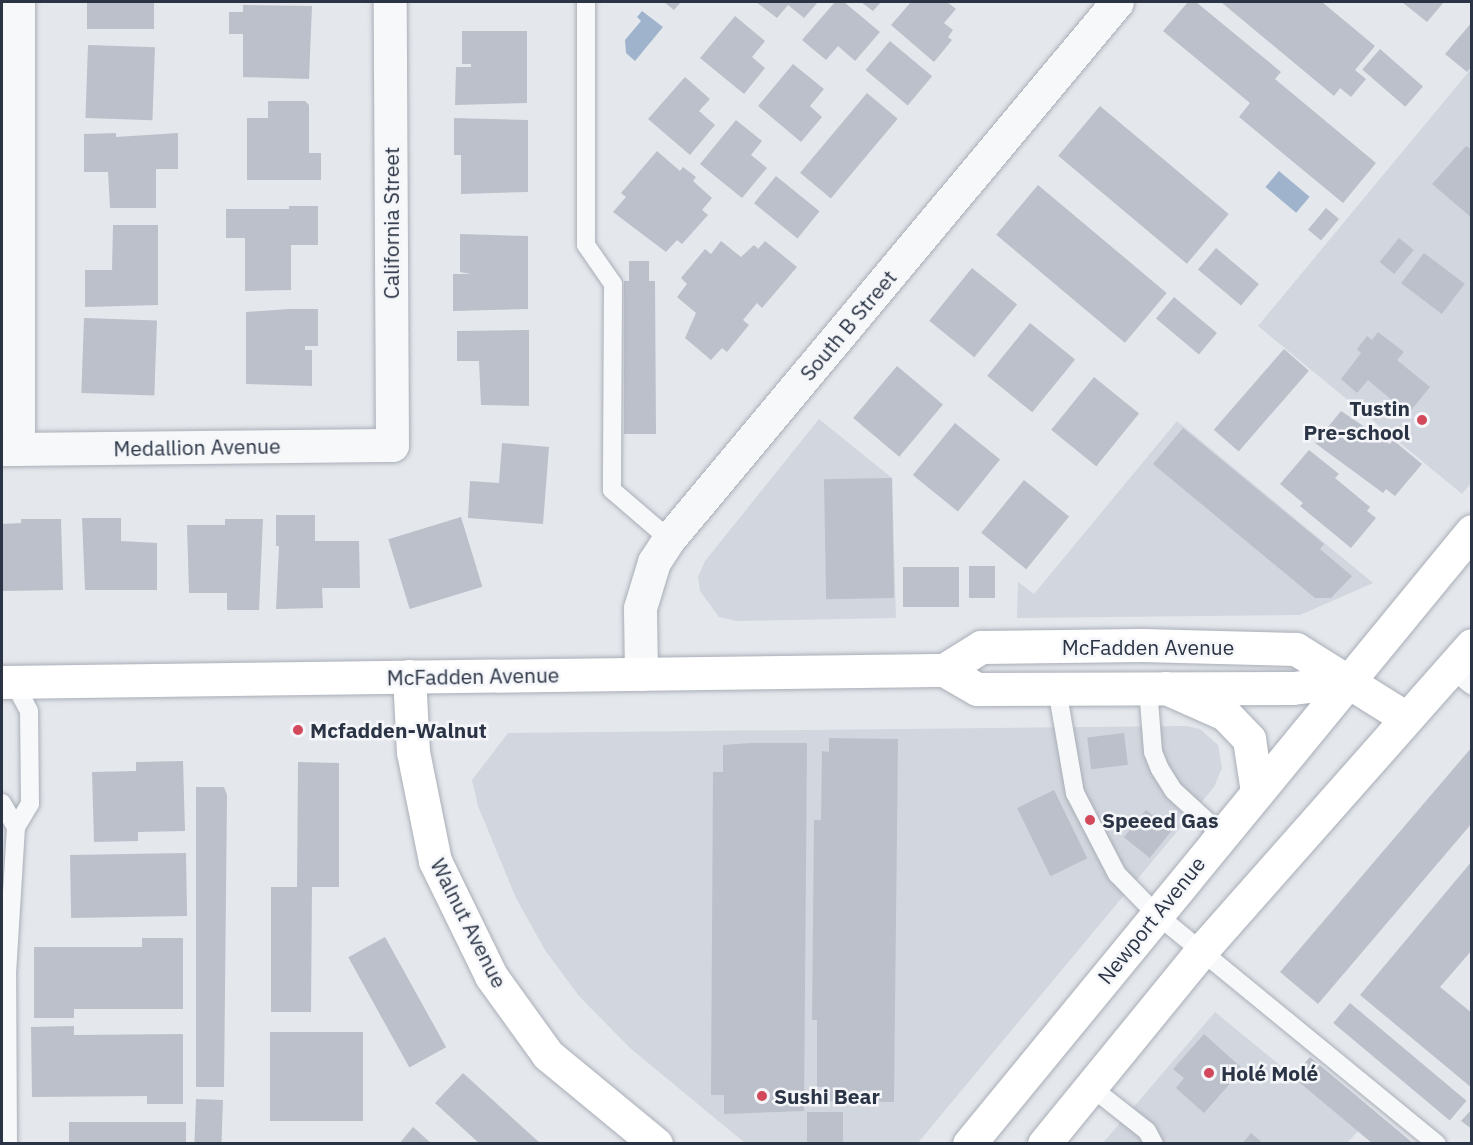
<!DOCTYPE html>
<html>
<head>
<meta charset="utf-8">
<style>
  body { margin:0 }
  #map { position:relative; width:1473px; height:1145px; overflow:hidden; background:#e4e7ec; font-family:"IBM Plex Sans",sans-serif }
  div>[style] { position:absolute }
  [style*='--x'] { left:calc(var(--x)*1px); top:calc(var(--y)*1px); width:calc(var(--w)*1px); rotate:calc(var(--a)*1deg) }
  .built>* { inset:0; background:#d2d6de }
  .water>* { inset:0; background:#9fb4cc; transform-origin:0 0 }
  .building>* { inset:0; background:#bbc0ca; transform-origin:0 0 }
  .roads { filter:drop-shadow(0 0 2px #a9aeb7) drop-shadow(0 0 2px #a9aeb7) }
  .service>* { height:18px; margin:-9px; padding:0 9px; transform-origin:9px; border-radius:9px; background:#f7f8fa }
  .minor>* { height:33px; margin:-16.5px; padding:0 16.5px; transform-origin:16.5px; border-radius:16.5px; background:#f7f8fa }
  .secondary>* { height:33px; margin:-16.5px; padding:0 16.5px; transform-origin:16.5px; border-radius:16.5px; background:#fff }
  .primary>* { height:33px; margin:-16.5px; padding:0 16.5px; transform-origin:16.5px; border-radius:16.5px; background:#fff }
  .dots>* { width:16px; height:16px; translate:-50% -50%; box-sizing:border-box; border:3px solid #f4f6f9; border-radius:50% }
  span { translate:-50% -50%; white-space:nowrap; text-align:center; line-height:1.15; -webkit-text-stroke:5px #f4f6f9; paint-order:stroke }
  .street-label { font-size:21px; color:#2b3445 }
  .poi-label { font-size:21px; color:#2b3445; font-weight:700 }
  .right { translate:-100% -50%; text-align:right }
  .left { translate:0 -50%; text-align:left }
  .frame { position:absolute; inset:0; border:3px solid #2b3445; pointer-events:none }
</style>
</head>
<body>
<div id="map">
  <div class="built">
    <div style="clip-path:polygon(1471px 69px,1472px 482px,1462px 494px,1258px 326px)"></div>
    <div style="clip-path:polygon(819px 419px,892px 478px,896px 618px,737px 621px,719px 617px,700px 591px,698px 577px,705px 561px)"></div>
    <div style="clip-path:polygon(1177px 421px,1373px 583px,1300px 615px,1017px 618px,1018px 582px,1034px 594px)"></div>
    <div style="clip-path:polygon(1186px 726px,1200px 729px,1218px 745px,1222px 768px,1214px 787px,917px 1144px,745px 1143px,630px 1048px,579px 996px,545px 950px,516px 898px,478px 806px,472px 780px,508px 733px)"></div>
    <div style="clip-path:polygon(1215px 1012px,1359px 1130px,1347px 1143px,1102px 1144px)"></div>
  </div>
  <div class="water">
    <div style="clip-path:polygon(642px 11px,663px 27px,635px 61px,626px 53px,625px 40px,641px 21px,637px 17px)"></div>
    <div style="left:1279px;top:171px;width:40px;height:21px;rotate:40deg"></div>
  </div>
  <div class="building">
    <div style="left:87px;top:2px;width:67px;height:27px"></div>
    <div style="clip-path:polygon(664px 2px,681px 2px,674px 10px)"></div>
    <div style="clip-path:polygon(756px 2px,818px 2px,804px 18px,788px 5px,777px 18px)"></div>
    <div style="clip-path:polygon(835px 2px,844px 2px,880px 32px,855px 61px,838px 46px,826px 60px,802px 40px)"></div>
    <div style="clip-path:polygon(861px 2px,881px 2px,873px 11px)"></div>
    <div style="clip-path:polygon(911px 2px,947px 2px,956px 9px,944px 23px,953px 30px,948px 37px,952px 40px,934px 62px,891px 25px)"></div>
    <div style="clip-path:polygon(1188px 2px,1196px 2px,1281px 72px,1275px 79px,1376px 163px,1343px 203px,1239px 117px,1250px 103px,1163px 31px)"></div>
    <div style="clip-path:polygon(1221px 2px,1322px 2px,1375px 46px,1355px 70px,1366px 79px,1351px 97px,1340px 88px,1334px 96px)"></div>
    <div style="clip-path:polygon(1402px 2px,1444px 2px,1427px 22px)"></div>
    <div style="clip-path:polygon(243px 5px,312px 6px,309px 79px,243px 77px,243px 34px,229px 34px,229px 12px,243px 12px)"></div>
    <div style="clip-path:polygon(735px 16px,765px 41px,752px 57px,765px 68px,744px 94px,700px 58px)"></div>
    <div style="clip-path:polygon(1472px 22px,1472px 66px,1467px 72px,1445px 54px)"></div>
    <div style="clip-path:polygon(462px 31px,527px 31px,527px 103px,455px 105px,456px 67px,471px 67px,471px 64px,462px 64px)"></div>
    <div style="left:890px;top:41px;width:55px;height:38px;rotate:40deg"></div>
    <div style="left:88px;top:45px;width:67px;height:73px;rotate:2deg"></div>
    <div style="left:1380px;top:49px;width:57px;height:27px;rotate:41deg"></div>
    <div style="clip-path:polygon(793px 64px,824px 89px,810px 106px,822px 117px,801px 142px,758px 106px)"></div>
    <div style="clip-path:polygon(685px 77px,710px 99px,699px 111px,715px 125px,690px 155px,648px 119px)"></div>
    <div style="left:867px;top:93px;width:40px;height:104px;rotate:40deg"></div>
    <div style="clip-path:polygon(268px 101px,305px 101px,309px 105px,309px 153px,321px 153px,321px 180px,247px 180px,247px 118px,268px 118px)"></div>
    <div style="left:1100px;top:106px;width:168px;height:65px;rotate:40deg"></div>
    <div style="clip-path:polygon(454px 118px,528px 120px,528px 192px,461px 194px,461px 155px,454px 155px)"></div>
    <div style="clip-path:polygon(736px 120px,762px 141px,751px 155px,767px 168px,742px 198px,700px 164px)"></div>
    <div style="clip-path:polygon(116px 133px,116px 137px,178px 133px,178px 169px,156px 169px,156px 208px,110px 208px,108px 172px,84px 172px,84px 134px)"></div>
    <div style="clip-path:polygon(1466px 146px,1472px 150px,1472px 218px,1432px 184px)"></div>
    <div style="clip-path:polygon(657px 151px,680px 171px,683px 167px,696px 177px,693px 181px,712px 198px,702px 210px,708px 215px,682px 244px,677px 240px,666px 252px,613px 212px,626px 197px,621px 193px)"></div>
    <div style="left:776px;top:176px;width:56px;height:35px;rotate:39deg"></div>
    <div style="left:1038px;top:185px;width:168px;height:65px;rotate:40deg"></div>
    <div style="clip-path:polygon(289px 206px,318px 206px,318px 245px,291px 245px,291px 290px,245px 291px,245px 238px,226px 238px,226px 209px,289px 209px)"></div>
    <div style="left:1326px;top:208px;width:17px;height:28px;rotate:40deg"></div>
    <div style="clip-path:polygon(113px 225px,158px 225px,158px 305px,85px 307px,85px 270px,112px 270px)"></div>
    <div style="clip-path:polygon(460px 234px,528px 236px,528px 309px,453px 311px,453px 274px,471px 274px,460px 272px)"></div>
    <div style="left:1399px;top:238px;width:19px;height:31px;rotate:39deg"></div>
    <div style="clip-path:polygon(721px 241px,741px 257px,754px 245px,758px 249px,765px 241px,797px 267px,762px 308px,757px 303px,743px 320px,749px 325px,727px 352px,722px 348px,711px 360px,685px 338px,696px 313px,677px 297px,687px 284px,681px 278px,705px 249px,711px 254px)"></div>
    <div style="left:1216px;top:248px;width:56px;height:28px;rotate:40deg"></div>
    <div style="left:1424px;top:253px;width:51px;height:38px;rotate:37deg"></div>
    <div style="clip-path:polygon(629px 261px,649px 261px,649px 281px,655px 281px,656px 434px,624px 434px,624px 281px,629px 281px)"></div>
    <div style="left:972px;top:268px;width:58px;height:68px;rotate:39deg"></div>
    <div style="left:1174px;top:297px;width:56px;height:28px;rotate:40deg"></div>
    <div style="clip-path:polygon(289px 309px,318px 309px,318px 346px,305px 346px,305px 350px,312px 350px,312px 386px,246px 384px,246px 312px)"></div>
    <div style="left:84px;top:318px;width:73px;height:75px;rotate:2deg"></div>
    <div style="left:1030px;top:323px;width:58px;height:68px;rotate:39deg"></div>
    <div style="clip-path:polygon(529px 330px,529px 406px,481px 405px,479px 361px,457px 361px,457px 331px)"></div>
    <div style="clip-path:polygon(1378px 332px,1404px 352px,1397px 360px,1430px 387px,1408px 414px,1368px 380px,1357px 393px,1341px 379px,1361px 353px,1357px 349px,1367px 336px,1372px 340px)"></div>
    <div style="left:1284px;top:349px;width:33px;height:107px;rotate:41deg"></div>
    <div style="left:897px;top:366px;width:60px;height:68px;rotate:40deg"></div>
    <div style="left:1094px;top:377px;width:58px;height:68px;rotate:39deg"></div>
    <div style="clip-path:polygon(1341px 411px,1390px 444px,1393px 440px,1422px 464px,1395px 496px,1386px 489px,1383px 493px,1315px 443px)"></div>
    <div style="left:955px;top:423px;width:58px;height:67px;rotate:39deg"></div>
    <div style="clip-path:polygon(1183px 428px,1324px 544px,1320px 549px,1352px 576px,1331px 598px,1315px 598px,1153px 464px)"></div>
    <div style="clip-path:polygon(502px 443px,549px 447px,543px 524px,468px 518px,470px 481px,499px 483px)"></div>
    <div style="clip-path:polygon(1309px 450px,1339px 474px,1335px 478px,1370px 507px,1367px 511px,1376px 518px,1351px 548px,1300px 506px,1303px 503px,1280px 484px)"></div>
    <div style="left:892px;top:478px;width:120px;height:68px;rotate:89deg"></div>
    <div style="left:1024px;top:480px;width:58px;height:68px;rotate:39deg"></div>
    <div style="clip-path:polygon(276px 515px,315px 515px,315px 541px,359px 541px,360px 588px,322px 588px,323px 608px,276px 609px,279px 546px,276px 546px)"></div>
    <div style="left:461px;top:517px;width:73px;height:76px;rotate:73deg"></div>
    <div style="clip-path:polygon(82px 518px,121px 518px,121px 541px,157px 543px,157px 590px,85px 590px)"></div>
    <div style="clip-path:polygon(21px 519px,61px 519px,63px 590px,2px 591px,2px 524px,21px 523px)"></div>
    <div style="clip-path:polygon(225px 519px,263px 519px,259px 610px,227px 610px,227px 593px,189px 593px,187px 525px,225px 525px)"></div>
    <div style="left:969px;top:566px;width:26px;height:32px"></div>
    <div style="left:903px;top:567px;width:56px;height:40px"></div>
    <div style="left:1124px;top:733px;width:32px;height:37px;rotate:83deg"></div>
    <div style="clip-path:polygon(829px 738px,898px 739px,894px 1102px,826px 1101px,826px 1087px,817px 1087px,817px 1020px,812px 1020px,814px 820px,821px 820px,822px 751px,829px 752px)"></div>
    <div style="clip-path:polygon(751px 743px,807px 743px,804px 1111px,724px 1114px,724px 1095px,711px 1095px,713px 772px,723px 772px,723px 745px)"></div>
    <div style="clip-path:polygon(1472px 747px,1472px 823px,1318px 1004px,1280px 972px)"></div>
    <div style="clip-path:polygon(183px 761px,185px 831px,138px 832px,138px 841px,94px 842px,92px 772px,136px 771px,136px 762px)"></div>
    <div style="clip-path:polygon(298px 762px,339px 763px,339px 887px,312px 887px,311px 1012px,271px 1012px,271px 887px,297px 887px)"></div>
    <div style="clip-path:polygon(196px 787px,224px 787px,227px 795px,224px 1087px,196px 1087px)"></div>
    <div style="left:1054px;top:790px;width:76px;height:41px;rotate:64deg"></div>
    <div style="left:1146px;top:810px;width:33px;height:35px;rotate:39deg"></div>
    <div style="left:186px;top:853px;width:63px;height:116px;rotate:89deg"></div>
    <div style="clip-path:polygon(1472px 861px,1472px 950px,1440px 987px,1472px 1013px,1472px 1088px,1360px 995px)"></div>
    <div style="left:385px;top:937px;width:126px;height:42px;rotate:61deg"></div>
    <div style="clip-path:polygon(142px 938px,183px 938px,183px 1009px,74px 1009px,74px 1018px,34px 1018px,34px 947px,142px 947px)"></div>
    <div style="left:1350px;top:1003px;width:152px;height:26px;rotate:40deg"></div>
    <div style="clip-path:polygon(74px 1026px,74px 1035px,183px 1034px,183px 1104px,147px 1104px,147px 1096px,32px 1097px,31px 1027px)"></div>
    <div style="left:270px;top:1032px;width:93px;height:89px"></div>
    <div style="clip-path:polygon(1204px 1034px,1243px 1069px,1204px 1113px,1176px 1088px,1184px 1078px,1173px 1069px)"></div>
    <div style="clip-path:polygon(1310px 1057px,1414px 1144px,1373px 1144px,1293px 1077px)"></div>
    <div style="clip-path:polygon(463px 1073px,541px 1144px,480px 1144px,435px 1103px)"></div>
    <div style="left:196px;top:1099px;width:27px;height:45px;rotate:2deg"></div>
    <div style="clip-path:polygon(1472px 1109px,1472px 1129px,1461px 1121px)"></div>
    <div style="left:807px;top:1112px;width:36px;height:32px"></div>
    <div style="left:186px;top:1122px;width:22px;height:117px;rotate:90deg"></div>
    <div style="clip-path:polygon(413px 1127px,432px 1144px,399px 1144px)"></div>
    <div style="clip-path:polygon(1251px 1133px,1264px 1144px,1242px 1144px)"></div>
  </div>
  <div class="roads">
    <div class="service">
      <div style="--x:586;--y:2;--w:243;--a:90"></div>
      <div style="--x:586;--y:245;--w:47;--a:55.3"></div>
      <div style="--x:613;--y:284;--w:206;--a:90.3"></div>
      <div style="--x:612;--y:490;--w:75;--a:40.7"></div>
      <div style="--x:1450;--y:668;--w:28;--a:39"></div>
      <div style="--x:1148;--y:688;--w:64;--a:85.5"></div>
      <div style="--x:1153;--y:752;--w:18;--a:68"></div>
      <div style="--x:1160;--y:769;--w:26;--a:58"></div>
      <div style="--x:1174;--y:791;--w:65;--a:42.5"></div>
      <div style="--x:1057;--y:689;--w:106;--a:80.2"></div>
      <div style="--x:1075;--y:793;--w:91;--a:62.6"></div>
      <div style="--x:1117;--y:874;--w:56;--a:45.7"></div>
      <div style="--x:1156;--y:914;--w:363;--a:39.3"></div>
      <div style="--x:2;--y:803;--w:28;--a:60"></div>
      <div style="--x:1091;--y:1087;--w:71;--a:38.2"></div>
      <div style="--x:1147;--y:1131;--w:15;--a:62"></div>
      <div style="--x:8;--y:1144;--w:170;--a:-90.3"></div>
      <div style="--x:7;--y:974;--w:147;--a:-86.5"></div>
      <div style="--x:16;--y:827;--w:27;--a:-59"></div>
      <div style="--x:30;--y:804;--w:93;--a:-90.6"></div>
      <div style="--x:29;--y:711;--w:34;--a:-118"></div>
    </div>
    <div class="minor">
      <div style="--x:18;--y:2;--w:447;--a:90"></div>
      <div style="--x:2;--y:449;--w:390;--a:-0.6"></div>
      <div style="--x:392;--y:445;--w:443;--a:-90.3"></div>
      <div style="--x:641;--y:674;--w:66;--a:-90.9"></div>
      <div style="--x:640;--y:608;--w:48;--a:-73.1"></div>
      <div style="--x:654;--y:562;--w:27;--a:-57"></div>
      <div style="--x:669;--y:539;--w:699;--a:-50.16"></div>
    </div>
    <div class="secondary">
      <div style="--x:944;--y:670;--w:44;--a:-31.9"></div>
      <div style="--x:981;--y:647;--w:161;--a:-0.7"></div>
      <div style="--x:1142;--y:645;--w:154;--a:1.5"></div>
      <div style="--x:1296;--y:649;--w:130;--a:32.1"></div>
      <div style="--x:409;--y:676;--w:76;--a:87"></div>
      <div style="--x:413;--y:752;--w:111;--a:78.6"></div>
      <div style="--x:435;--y:861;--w:128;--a:64"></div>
      <div style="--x:491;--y:976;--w:97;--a:54.2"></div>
      <div style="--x:548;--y:1055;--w:140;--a:39.5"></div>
      <div style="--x:2;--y:682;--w:934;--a:-0.74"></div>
      <div style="--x:936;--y:670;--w:8;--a:0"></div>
      <div style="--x:944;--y:670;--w:38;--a:30"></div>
      <div style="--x:977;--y:689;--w:316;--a:-0.2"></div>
      <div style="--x:1293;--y:688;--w:56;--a:-7.1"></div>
    </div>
    <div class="primary">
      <div style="--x:1166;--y:688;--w:64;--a:23.8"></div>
      <div style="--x:1225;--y:714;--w:35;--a:46"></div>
      <div style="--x:1249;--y:739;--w:54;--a:81.4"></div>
      <div style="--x:969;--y:1144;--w:793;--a:-50.63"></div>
      <div style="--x:1044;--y:1144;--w:250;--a:-50.8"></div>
      <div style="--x:1202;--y:950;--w:407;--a:-48.5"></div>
    </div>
  </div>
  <div class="dots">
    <div style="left:1422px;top:420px;background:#d1495b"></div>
    <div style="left:298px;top:730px;background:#d1495b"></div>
    <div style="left:1090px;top:820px;background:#d1495b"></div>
    <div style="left:1209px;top:1073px;background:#d1495b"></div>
    <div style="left:762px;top:1096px;background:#d1495b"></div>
  </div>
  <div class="street-label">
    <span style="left:391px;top:223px;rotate:-90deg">California Street</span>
    <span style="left:848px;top:325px;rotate:-50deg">South B Street</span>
    <span style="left:197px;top:447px;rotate:-1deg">Medallion Avenue</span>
    <span style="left:1148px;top:647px">McFadden Avenue</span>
    <span style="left:473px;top:676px;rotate:-1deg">McFadden Avenue</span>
    <span style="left:1151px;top:920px;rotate:-51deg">Newport Avenue</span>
    <span style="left:469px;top:923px;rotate:63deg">Walnut Avenue</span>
  </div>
  <div class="poi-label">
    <span class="right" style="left:1410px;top:420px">Tustin<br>Pre-school</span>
    <span class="left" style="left:310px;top:730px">Mcfadden-Walnut</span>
    <span class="left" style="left:1102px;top:820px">Speeed Gas</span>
    <span class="left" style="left:1221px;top:1073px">Holé Molé</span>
    <span class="left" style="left:774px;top:1096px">Sushi Bear</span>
  </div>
  <div class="frame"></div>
</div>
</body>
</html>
